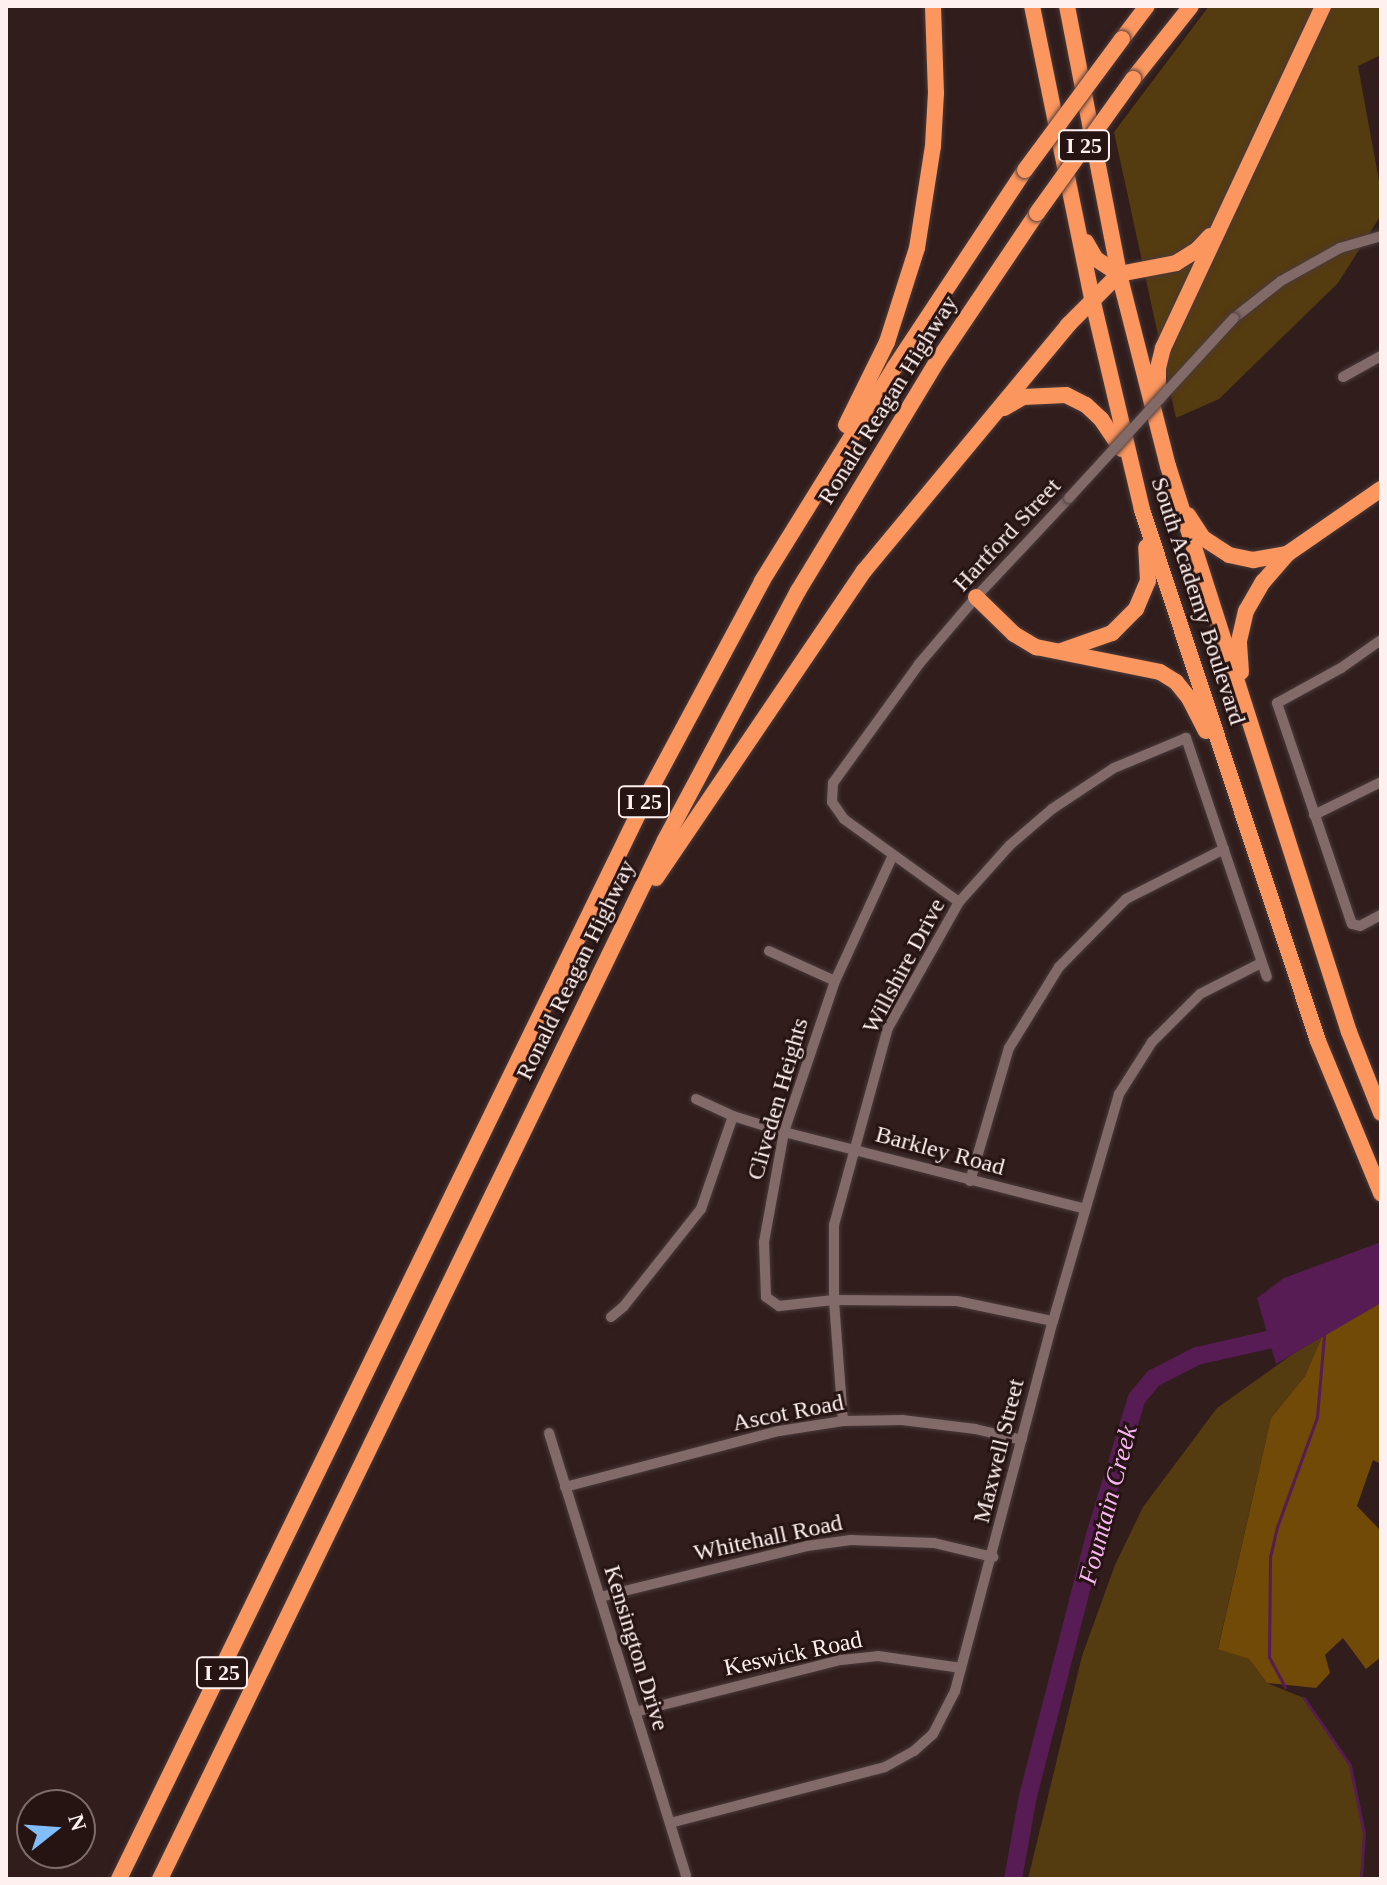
<!DOCTYPE html>
<html>
<head>
<meta charset="utf-8">
<style>
  body { margin:0 }
  #map { position:relative; width:1387px; height:1885px; overflow:hidden; background:#301d1c; font-family:"Times New Roman",serif }
  div>[style] { position:absolute }
  [style*='--x'] { left:calc(var(--x)*1px); top:calc(var(--y)*1px); width:calc(var(--w)*1px); rotate:calc(var(--a)*1deg) }
  .green>* { inset:0; background:#553b10 }
  .forest>* { inset:0; background:#704a06 }
  .water>* { inset:0; background:#561c53 }
  .stream>* { height:3px; margin:-1.5px; padding:0 1.5px; transform-origin:1.5px; border-radius:1.5px; background:#561c53 }
  .river>* { height:18px; margin:-9px; padding:0 9px; transform-origin:9px; border-radius:9px; background:#561c53 }
  .roads { filter:drop-shadow(0 0 2px #4a3a3a) drop-shadow(0 0 2px #4a3a3a) }
  .minor>* { height:10px; margin:-5px; padding:0 5px; transform-origin:5px; border-radius:5px; background:#826a69 }
  .highway>* { height:16px; margin:-8px; padding:0 8px; transform-origin:8px; border-radius:8px; background:#fb965e }
  .bridges { filter:drop-shadow(0 0 2px #4a3a3a) drop-shadow(0 0 2px #4a3a3a) }
  .minor-bridge>* { height:10px; margin:-5px; padding:0 5px; transform-origin:5px; border-radius:5px; background:#826a69 }
  .highway-bridge>* { height:16px; margin:-8px; padding:0 8px; transform-origin:8px; border-radius:8px; background:#fb965e }
  span { translate:-50% -50%; white-space:nowrap; text-align:center; line-height:1.15; -webkit-text-stroke:6px #261413; paint-order:stroke }
  .shield-label span { padding:2px 6px; background:#261413; border:2px solid; border-radius:6px; -webkit-text-stroke-width:0 }
  .shield-label { font-size:22px; color:#fdf0ef; font-weight:700 }
  .street-label { font-size:24px; color:#fdf0ef }
  .water-label { font-size:26px; color:#f9b4f3; font-style:italic }
  .frame { position:absolute; inset:0; border:8px solid #fdf0ef; pointer-events:none }
  .north { position:absolute; left:16px; top:1789px; width:80px; height:80px; box-sizing:border-box; background:#261413; border:2px solid #7c6c6b; border-radius:50%; rotate:73deg; font-size:22px; font-weight:700; line-height:32px; text-align:center; color:#fdf0ef }
  .north::after { content:''; display:block; margin:auto; width:28px; height:36px; background:#81bdfa; clip-path:polygon(50% 0,100% 100%,50% 72%,0 100%) }
</style>
</head>
<body>
<div id="map">
  <div class="green">
    <div style="clip-path:polygon(1209px 6px,1381px 6px,1381px 55px,1358px 66px,1381px 192px,1381px 215px,1338px 283px,1219px 399px,1176px 418px,1114px 132px)"></div>
    <div style="clip-path:polygon(1324px 1332px,1305px 1376px,1271px 1418px,1218px 1648px,1249px 1659px,1267px 1683px,1304px 1698px,1350px 1765px,1364px 1833px,1360px 1879px,1028px 1879px,1082px 1656px,1115px 1565px,1143px 1507px,1217px 1408px)"></div>
  </div>
  <div class="forest">
    <div style="clip-path:polygon(1381px 1302px,1381px 1464px,1373px 1460px,1357px 1506px,1381px 1531px,1381px 1657px,1366px 1669px,1343px 1638px,1325px 1655px,1330px 1673px,1316px 1688px,1267px 1683px,1249px 1659px,1218px 1649px,1271px 1418px,1305px 1376px,1324px 1332px)"></div>
  </div>
  <div class="water">
    <div style="clip-path:polygon(1381px 1242px,1381px 1303px,1276px 1364px,1257px 1298px,1284px 1278px)"></div>
  </div>
  <div class="stream">
    <div style="--x:1285;--y:1687;--w:34;--a:-118"></div>
    <div style="--x:1269;--y:1657;--w:100;--a:-89.4"></div>
    <div style="--x:1270;--y:1557;--w:31;--a:-77"></div>
    <div style="--x:1277;--y:1527;--w:117;--a:-70"></div>
    <div style="--x:1317;--y:1417;--w:82;--a:-85.1"></div>
    <div style="--x:1304;--y:1698;--w:81;--a:55.5"></div>
    <div style="--x:1350;--y:1765;--w:69;--a:78.4"></div>
    <div style="--x:1364;--y:1833;--w:46;--a:93.7"></div>
  </div>
  <div class="river">
    <div style="--x:1013;--y:1879;--w:84;--a:-79.8"></div>
    <div style="--x:1028;--y:1796;--w:269;--a:-75.6"></div>
    <div style="--x:1095;--y:1535;--w:143;--a:-73"></div>
    <div style="--x:1137;--y:1398;--w:26;--a:-50"></div>
    <div style="--x:1154;--y:1378;--w:48;--a:-27.1"></div>
    <div style="--x:1197;--y:1356;--w:95;--a:-12.7"></div>
  </div>
  <div class="roads">
    <div class="minor">
      <div style="--x:1234;--y:318;--w:60;--a:-38.2"></div>
      <div style="--x:1281;--y:281;--w:68;--a:-29.2"></div>
      <div style="--x:1340;--y:248;--w:43;--a:-16.3"></div>
      <div style="--x:1343;--y:377;--w:43;--a:-28.9"></div>
      <div style="--x:1381;--y:640;--w:49;--a:145"></div>
      <div style="--x:1341;--y:668;--w:73;--a:151.3"></div>
      <div style="--x:1277;--y:703;--w:233;--a:71.3"></div>
      <div style="--x:1352;--y:924;--w:8;--a:14"></div>
      <div style="--x:1360;--y:926;--w:24;--a:-28"></div>
      <div style="--x:1314;--y:815;--w:75;--a:-26.2"></div>
      <div style="--x:893;--y:855;--w:139;--a:114.7"></div>
      <div style="--x:835;--y:981;--w:159;--a:108.7"></div>
      <div style="--x:784;--y:1132;--w:112;--a:100.3"></div>
      <div style="--x:764;--y:1242;--w:55;--a:87.9"></div>
      <div style="--x:766;--y:1297;--w:16;--a:35"></div>
      <div style="--x:779;--y:1306;--w:55;--a:-6.2"></div>
      <div style="--x:834;--y:1300;--w:123;--a:0.5"></div>
      <div style="--x:957;--y:1301;--w:98;--a:11.8"></div>
      <div style="--x:959;--y:902;--w:142;--a:-144.2"></div>
      <div style="--x:844;--y:819;--w:21;--a:-125"></div>
      <div style="--x:832;--y:802;--w:19;--a:-87"></div>
      <div style="--x:833;--y:783;--w:147;--a:-54.1"></div>
      <div style="--x:919;--y:664;--w:88;--a:-49.6"></div>
      <div style="--x:976;--y:597;--w:136;--a:-46.8"></div>
      <div style="--x:769;--y:951;--w:72;--a:24.4"></div>
      <div style="--x:696;--y:1099;--w:41;--a:24.7"></div>
      <div style="--x:733;--y:1116;--w:53;--a:17.4"></div>
      <div style="--x:784;--y:1132;--w:311;--a:14.3"></div>
      <div style="--x:970;--y:1181;--w:139;--a:-73.7"></div>
      <div style="--x:1009;--y:1048;--w:95;--a:-58.3"></div>
      <div style="--x:1059;--y:967;--w:95;--a:-45.4"></div>
      <div style="--x:1126;--y:899;--w:110;--a:-27"></div>
      <div style="--x:611;--y:1317;--w:17;--a:-40"></div>
      <div style="--x:624;--y:1306;--w:124;--a:-51.6"></div>
      <div style="--x:701;--y:1209;--w:98;--a:-71"></div>
      <div style="--x:843;--y:1421;--w:121;--a:-94.3"></div>
      <div style="--x:834;--y:1300;--w:75;--a:-90"></div>
      <div style="--x:834;--y:1225;--w:204;--a:-74.7"></div>
      <div style="--x:888;--y:1028;--w:145;--a:-60.6"></div>
      <div style="--x:959;--y:902;--w:76;--a:-48.2"></div>
      <div style="--x:1010;--y:845;--w:55;--a:-40.6"></div>
      <div style="--x:1052;--y:809;--w:74;--a:-33.5"></div>
      <div style="--x:1114;--y:768;--w:78;--a:-22.6"></div>
      <div style="--x:1186;--y:738;--w:252;--a:71.3"></div>
      <div style="--x:549;--y:1433;--w:463;--a:72.8"></div>
      <div style="--x:565;--y:1487;--w:221;--a:-14.7"></div>
      <div style="--x:779;--y:1431;--w:65;--a:-8.9"></div>
      <div style="--x:843;--y:1421;--w:59;--a:-1"></div>
      <div style="--x:902;--y:1420;--w:74;--a:7"></div>
      <div style="--x:975;--y:1429;--w:48;--a:13.2"></div>
      <div style="--x:600;--y:1597;--w:213;--a:-13.8"></div>
      <div style="--x:807;--y:1546;--w:44;--a:-7.8"></div>
      <div style="--x:851;--y:1540;--w:83;--a:2.1"></div>
      <div style="--x:934;--y:1543;--w:61;--a:13.3"></div>
      <div style="--x:635;--y:1712;--w:212;--a:-14.2"></div>
      <div style="--x:841;--y:1660;--w:37;--a:-6"></div>
      <div style="--x:878;--y:1656;--w:84;--a:8.2"></div>
      <div style="--x:670;--y:1823;--w:222;--a:-14.6"></div>
      <div style="--x:885;--y:1767;--w:33;--a:-29"></div>
      <div style="--x:914;--y:1751;--w:25;--a:-42"></div>
      <div style="--x:933;--y:1734;--w:48;--a:-62.9"></div>
      <div style="--x:955;--y:1691;--w:383;--a:-75.2"></div>
      <div style="--x:1053;--y:1321;--w:236;--a:-73.8"></div>
      <div style="--x:1119;--y:1094;--w:62;--a:-57.6"></div>
      <div style="--x:1152;--y:1042;--w:68;--a:-45"></div>
      <div style="--x:1200;--y:994;--w:68;--a:-26.9"></div>
    </div>
    <div class="highway">
      <div style="--x:1032;--y:6;--w:298;--a:78.4"></div>
      <div style="--x:1092;--y:298;--w:218;--a:76.7"></div>
      <div style="--x:1142;--y:510;--w:559;--a:71.66"></div>
      <div style="--x:1318;--y:1041;--w:165;--a:67.5"></div>
      <div style="--x:1067;--y:6;--w:273;--a:79"></div>
      <div style="--x:1119;--y:274;--w:198;--a:75.7"></div>
      <div style="--x:1168;--y:466;--w:594;--a:72.27"></div>
      <div style="--x:1349;--y:1032;--w:87;--a:68.4"></div>
      <div style="--x:1122;--y:39;--w:41;--a:-52.9"></div>
      <div style="--x:1133;--y:79;--w:93;--a:-51.5"></div>
      <div style="--x:1086;--y:242;--w:20;--a:60"></div>
      <div style="--x:1096;--y:259;--w:27;--a:33"></div>
      <div style="--x:1119;--y:274;--w:58;--a:-10.9"></div>
      <div style="--x:1176;--y:263;--w:25;--a:-32"></div>
      <div style="--x:1197;--y:250;--w:19;--a:-47"></div>
      <div style="--x:1158;--y:397;--w:29;--a:-90"></div>
      <div style="--x:1158;--y:368;--w:21;--a:-76"></div>
      <div style="--x:1163;--y:348;--w:378;--a:-64.9"></div>
      <div style="--x:1004;--y:408;--w:22;--a:-30"></div>
      <div style="--x:1023;--y:397;--w:43;--a:-2.7"></div>
      <div style="--x:1066;--y:395;--w:22;--a:27"></div>
      <div style="--x:1086;--y:405;--w:21;--a:43"></div>
      <div style="--x:1101;--y:419;--w:36;--a:56"></div>
      <div style="--x:846;--y:425;--w:93;--a:-63.7"></div>
      <div style="--x:887;--y:342;--w:99;--a:-72.3"></div>
      <div style="--x:917;--y:248;--w:103;--a:-81.1"></div>
      <div style="--x:933;--y:146;--w:53;--a:-86.8"></div>
      <div style="--x:936;--y:93;--w:87;--a:-92"></div>
      <div style="--x:1188;--y:515;--w:27;--a:57"></div>
      <div style="--x:1203;--y:538;--w:31;--a:33"></div>
      <div style="--x:1229;--y:555;--w:25;--a:12"></div>
      <div style="--x:1253;--y:560;--w:35;--a:-10"></div>
      <div style="--x:976;--y:597;--w:53;--a:44.2"></div>
      <div style="--x:1014;--y:634;--w:26;--a:31"></div>
      <div style="--x:1036;--y:647;--w:126;--a:11.4"></div>
      <div style="--x:1160;--y:672;--w:19;--a:32"></div>
      <div style="--x:1176;--y:682;--w:21;--a:51"></div>
      <div style="--x:1189;--y:698;--w:37;--a:63"></div>
      <div style="--x:1061;--y:651;--w:54;--a:-19.4"></div>
      <div style="--x:1112;--y:633;--w:34;--a:-45"></div>
      <div style="--x:1136;--y:609;--w:30;--a:-67"></div>
      <div style="--x:1148;--y:581;--w:34;--a:-93"></div>
      <div style="--x:1241;--y:672;--w:31;--a:-94"></div>
      <div style="--x:1239;--y:641;--w:31;--a:-77"></div>
      <div style="--x:1246;--y:611;--w:34;--a:-60"></div>
      <div style="--x:1263;--y:582;--w:37;--a:-49"></div>
      <div style="--x:1287;--y:554;--w:114;--a:-34.7"></div>
      <div style="--x:656;--y:878;--w:371;--a:-55.9"></div>
      <div style="--x:864;--y:571;--w:320;--a:-50.3"></div>
      <div style="--x:1068;--y:325;--w:72;--a:-45"></div>
      <div style="--x:119;--y:1879;--w:1207;--a:-64.01"></div>
      <div style="--x:648;--y:794;--w:242;--a:-61.8"></div>
      <div style="--x:762;--y:581;--w:251;--a:-58.2"></div>
      <div style="--x:894;--y:368;--w:237;--a:-56.5"></div>
      <div style="--x:160;--y:1879;--w:1155;--a:-64.08"></div>
      <div style="--x:665;--y:840;--w:282;--a:-61.9"></div>
      <div style="--x:798;--y:591;--w:270;--a:-58.8"></div>
      <div style="--x:938;--y:360;--w:177;--a:-56"></div>
    </div>
  </div>
  <div class="bridges">
    <div class="minor-bridge">
      <div style="--x:1069;--y:498;--w:244;--a:-47.5"></div>
    </div>
    <div class="highway-bridge">
      <div style="--x:1025;--y:170;--w:163;--a:-53.5"></div>
      <div style="--x:1037;--y:213;--w:165;--a:-54.4"></div>
    </div>
  </div>
  <div class="shield-label">
    <span style="left:1084px;top:146px">I 25</span>
    <span style="left:644px;top:802px">I 25</span>
    <span style="left:222px;top:1673px">I 25</span>
  </div>
  <div class="street-label">
    <span style="left:888px;top:400px;rotate:-58deg">Ronald Reagan Highway</span>
    <span style="left:1007px;top:535px;rotate:-47deg">Hartford Street</span>
    <span style="left:1198px;top:601px;rotate:72deg">South Academy Boulevard</span>
    <span style="left:904px;top:966px;rotate:-62deg">Willshire Drive</span>
    <span style="left:576px;top:970px;rotate:-64deg">Ronald Reagan Highway</span>
    <span style="left:778px;top:1099px;rotate:-74deg">Cliveden Heights</span>
    <span style="left:940px;top:1151px;rotate:15deg">Barkley Road</span>
    <span style="left:788px;top:1413px;rotate:-11deg">Ascot Road</span>
    <span style="left:999px;top:1451px;rotate:-76deg">Maxwell Street</span>
    <span style="left:768px;top:1538px;rotate:-12deg">Whitehall Road</span>
    <span style="left:636px;top:1648px;rotate:73deg">Kensington Drive</span>
    <span style="left:793px;top:1654px;rotate:-12deg">Keswick Road</span>
  </div>
  <div class="water-label">
    <span style="left:1108px;top:1505px;rotate:-75deg">Fountain Creek</span>
  </div>
  <div class="frame"></div>
  <div class="north">N</div>
</div>
</body>
</html>
